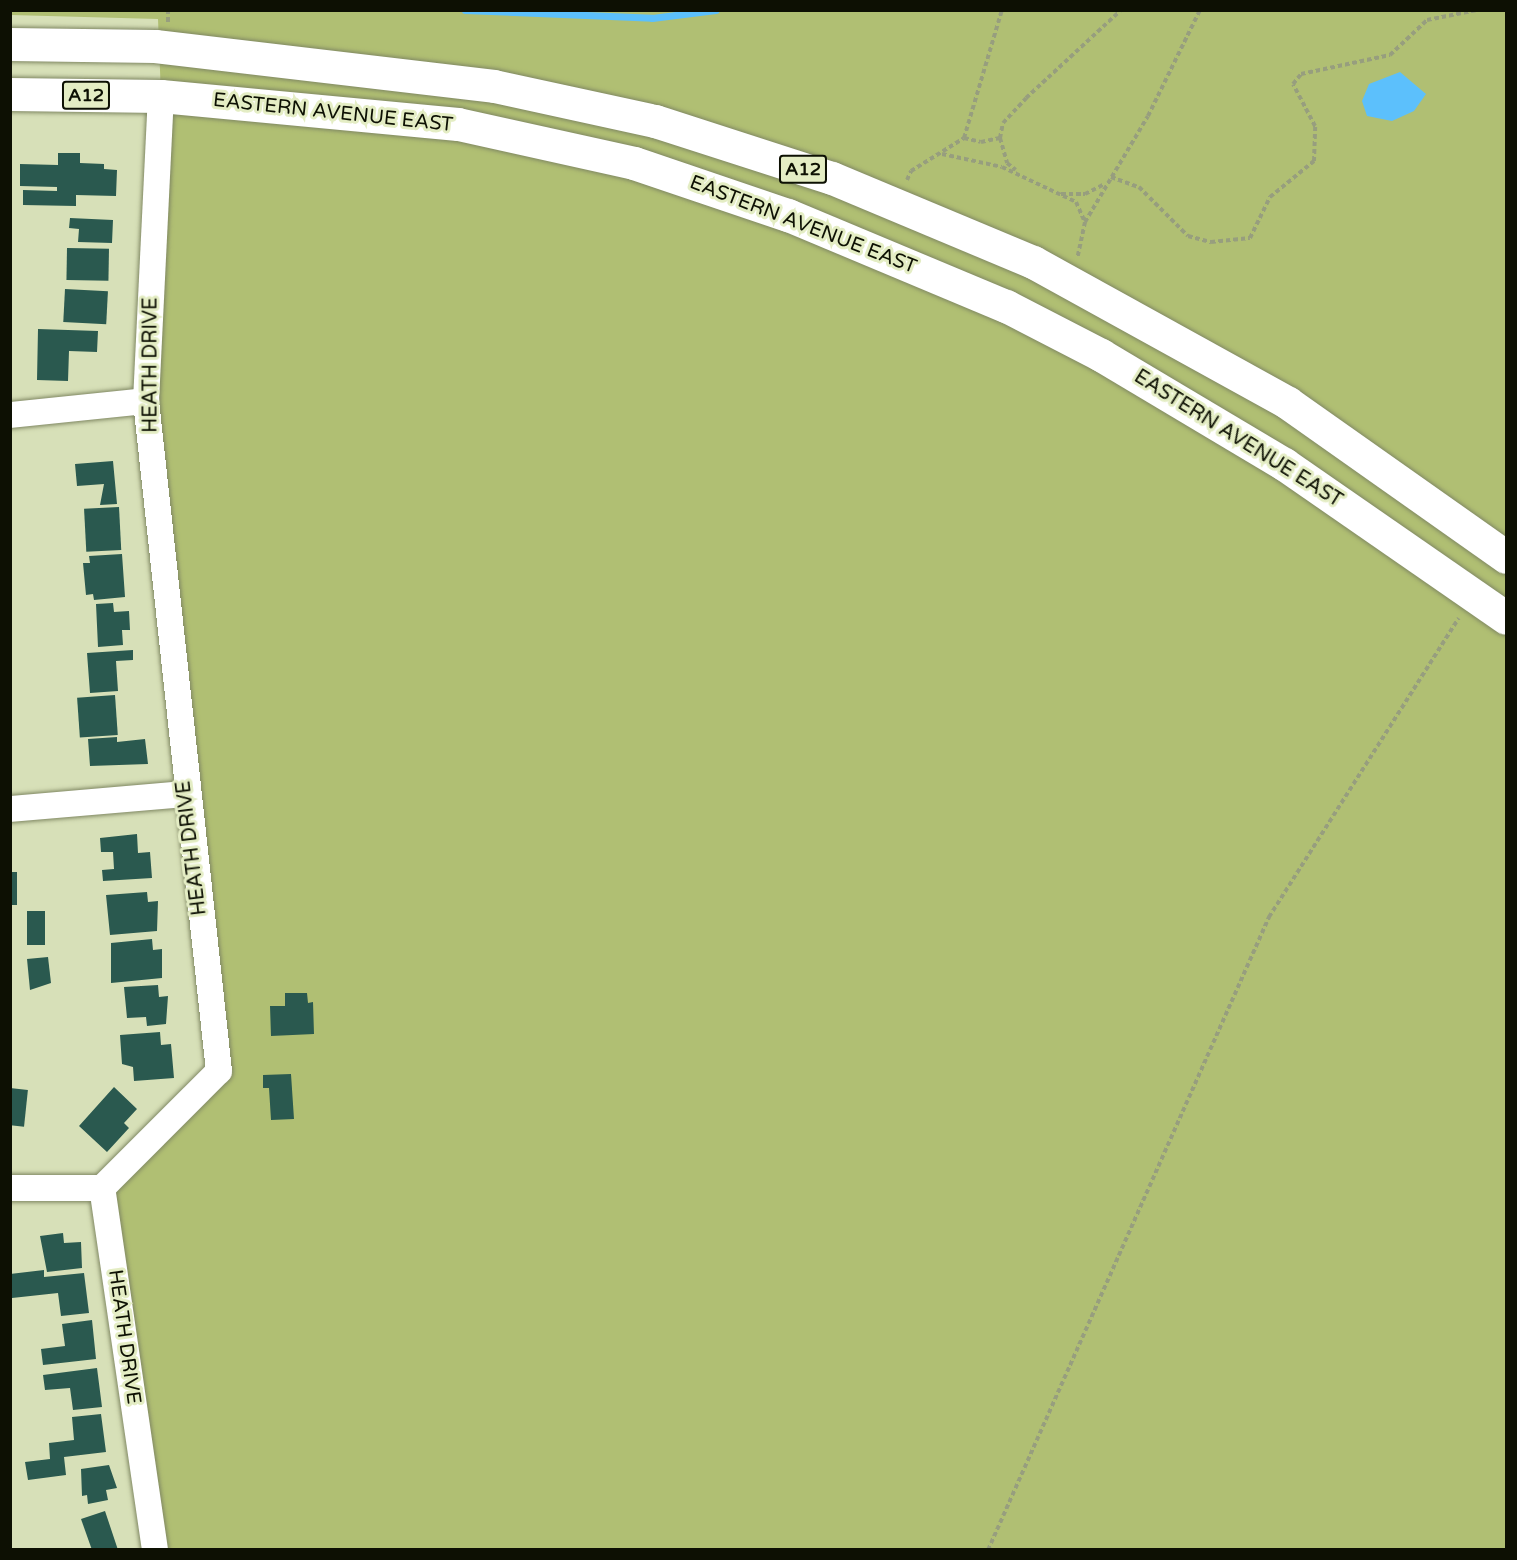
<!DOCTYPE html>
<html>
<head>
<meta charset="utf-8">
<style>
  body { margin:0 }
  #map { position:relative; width:1517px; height:1560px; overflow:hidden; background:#d7e0b8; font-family:"Varela Round",sans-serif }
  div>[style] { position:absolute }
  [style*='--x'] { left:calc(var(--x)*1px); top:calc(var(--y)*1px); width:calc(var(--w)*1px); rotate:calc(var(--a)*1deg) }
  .green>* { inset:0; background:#b0bf73 }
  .water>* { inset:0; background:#5cc0fc }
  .stream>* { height:7px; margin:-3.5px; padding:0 3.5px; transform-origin:3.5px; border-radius:3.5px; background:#5cc0fc }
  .building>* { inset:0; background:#2a594f; transform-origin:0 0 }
  .path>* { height:4px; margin-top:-2px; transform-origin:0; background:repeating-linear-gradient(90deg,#979e7e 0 4.5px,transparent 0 7.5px) }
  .roads { filter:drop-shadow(0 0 2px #808863) drop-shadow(0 0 2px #808863) }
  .street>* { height:26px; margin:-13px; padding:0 13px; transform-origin:13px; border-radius:13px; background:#fff }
  .highway>* { height:33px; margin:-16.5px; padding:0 16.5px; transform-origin:16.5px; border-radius:16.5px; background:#fff }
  span { translate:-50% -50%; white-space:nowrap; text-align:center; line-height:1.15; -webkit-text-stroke:6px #e4edc4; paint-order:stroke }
  .shield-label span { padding:2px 4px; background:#e4edc4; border:2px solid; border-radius:4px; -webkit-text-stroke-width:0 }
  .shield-label { font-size:18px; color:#0d1003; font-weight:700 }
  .street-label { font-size:20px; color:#0d1003 }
  .frame { position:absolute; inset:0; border:12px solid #0d1003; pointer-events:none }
</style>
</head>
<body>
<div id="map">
  <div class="green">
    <div style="clip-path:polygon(11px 10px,1506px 11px,1506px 1549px,155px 1549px,102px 1188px,219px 1070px,146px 401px,161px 96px,158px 19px,11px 15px)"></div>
  </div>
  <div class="water">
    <div style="clip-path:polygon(1400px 72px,1426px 94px,1414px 111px,1392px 121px,1367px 116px,1362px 101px,1369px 84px)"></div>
  </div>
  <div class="stream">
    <div style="--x:465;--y:10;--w:187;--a:2.4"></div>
    <div style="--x:652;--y:18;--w:64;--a:-7.1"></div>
  </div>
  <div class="building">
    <div style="clip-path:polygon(58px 153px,80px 153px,80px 163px,104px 164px,104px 169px,117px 170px,116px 196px,76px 195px,76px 206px,23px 205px,23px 190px,57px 191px,57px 187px,20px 186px,20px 164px,58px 165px)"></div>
    <div style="clip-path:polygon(70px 218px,113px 220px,112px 243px,78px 242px,79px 229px,69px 228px)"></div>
    <div style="left:67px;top:248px;width:42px;height:32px;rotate:1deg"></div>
    <div style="left:65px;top:289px;width:43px;height:33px;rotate:3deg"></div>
    <div style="clip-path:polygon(38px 329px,98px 331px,97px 352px,69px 351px,68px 381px,37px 380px)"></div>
    <div style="clip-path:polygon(113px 461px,117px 504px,100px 505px,104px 484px,77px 486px,75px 464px)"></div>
    <div style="left:119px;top:507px;width:43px;height:35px;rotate:87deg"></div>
    <div style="clip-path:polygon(122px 554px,125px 597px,94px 600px,93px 594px,86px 595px,83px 563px,90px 563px,89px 556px)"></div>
    <div style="clip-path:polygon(113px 603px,114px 612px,129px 611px,130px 630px,122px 630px,123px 645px,98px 647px,96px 604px)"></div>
    <div style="clip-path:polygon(133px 650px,133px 660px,116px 661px,118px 691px,90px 693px,87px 653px)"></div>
    <div style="left:115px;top:695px;width:40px;height:38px;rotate:86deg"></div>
    <div style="clip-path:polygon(117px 737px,117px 742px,145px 739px,148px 764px,90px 766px,88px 739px)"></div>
    <div style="clip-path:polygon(137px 834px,138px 853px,150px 852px,152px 878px,103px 881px,102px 870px,114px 869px,113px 852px,101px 852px,100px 838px)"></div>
    <div style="left:10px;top:872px;width:7px;height:33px"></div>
    <div style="clip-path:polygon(147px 892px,148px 902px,158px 901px,157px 931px,110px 935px,106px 895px)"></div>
    <div style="left:45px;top:911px;width:34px;height:18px;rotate:90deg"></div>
    <div style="clip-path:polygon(152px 939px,153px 950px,162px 949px,162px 978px,111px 983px,111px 943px)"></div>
    <div style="clip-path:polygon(48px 957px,51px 983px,30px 990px,27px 959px)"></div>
    <div style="clip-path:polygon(158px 985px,159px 997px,168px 996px,166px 1024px,147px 1026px,146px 1017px,127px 1018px,124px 987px)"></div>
    <div style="clip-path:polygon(285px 993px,307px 993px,308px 1003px,313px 1002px,314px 1034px,271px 1036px,270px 1006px,285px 1006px)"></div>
    <div style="clip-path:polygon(160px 1032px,161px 1045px,171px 1044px,174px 1078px,134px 1081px,133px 1067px,122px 1064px,120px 1035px)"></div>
    <div style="clip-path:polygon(291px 1074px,294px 1119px,271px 1120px,269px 1088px,263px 1088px,263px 1075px)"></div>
    <div style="clip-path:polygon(114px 1087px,137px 1109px,124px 1123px,129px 1128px,107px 1152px,79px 1126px)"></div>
    <div style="left:10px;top:1088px;width:18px;height:37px;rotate:6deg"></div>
    <div style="clip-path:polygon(63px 1233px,64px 1243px,81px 1242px,82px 1268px,47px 1272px,40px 1236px)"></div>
    <div style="clip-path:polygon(44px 1270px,44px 1277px,84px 1273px,89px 1313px,61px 1316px,58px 1293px,12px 1298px,10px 1274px)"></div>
    <div style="clip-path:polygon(92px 1320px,96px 1359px,43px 1365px,41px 1349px,65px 1346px,62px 1324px)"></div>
    <div style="clip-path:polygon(97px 1368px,102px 1407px,73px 1410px,70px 1388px,45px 1390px,43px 1375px)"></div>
    <div style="clip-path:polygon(101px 1414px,106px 1452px,64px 1457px,66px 1475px,28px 1480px,25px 1462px,50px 1459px,49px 1443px,74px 1440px,72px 1417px)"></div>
    <div style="clip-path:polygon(109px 1465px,117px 1488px,106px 1490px,108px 1500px,88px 1504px,87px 1495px,82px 1496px,81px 1469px)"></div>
    <div style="clip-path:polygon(105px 1511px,118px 1550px,92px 1550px,81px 1519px)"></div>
  </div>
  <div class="path">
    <div style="--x:168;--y:10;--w:12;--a:90"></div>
    <div style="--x:964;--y:138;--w:134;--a:-73.5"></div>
    <div style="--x:1000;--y:138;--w:26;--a:74"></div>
    <div style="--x:1007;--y:163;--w:11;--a:38"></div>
    <div style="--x:942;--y:154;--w:61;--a:12.2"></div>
    <div style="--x:1002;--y:167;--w:82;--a:25.3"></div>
    <div style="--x:1076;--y:202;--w:22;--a:66"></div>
    <div style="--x:1085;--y:222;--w:35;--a:102"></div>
    <div style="--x:1111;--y:177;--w:30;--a:20"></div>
    <div style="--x:1139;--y:187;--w:69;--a:45"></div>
    <div style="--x:1188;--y:236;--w:24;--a:15"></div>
    <div style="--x:1211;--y:242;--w:39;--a:-6"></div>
    <div style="--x:1250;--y:238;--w:46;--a:-64"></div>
    <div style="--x:1270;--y:197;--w:57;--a:-39.3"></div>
    <div style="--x:1314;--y:161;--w:35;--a:-88"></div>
    <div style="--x:1315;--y:126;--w:47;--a:-117.6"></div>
    <div style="--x:1293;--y:84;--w:13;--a:-51"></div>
    <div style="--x:1301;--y:74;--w:91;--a:-12.1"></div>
    <div style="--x:1390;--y:55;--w:51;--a:-43.4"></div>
    <div style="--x:1427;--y:20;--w:51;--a:-11.3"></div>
    <div style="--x:907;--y:180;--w:10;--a:-66"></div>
    <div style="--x:911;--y:171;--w:62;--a:-31.9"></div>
    <div style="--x:964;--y:138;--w:17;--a:13"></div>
    <div style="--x:981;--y:142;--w:19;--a:-12"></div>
    <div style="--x:1000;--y:138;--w:15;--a:-79"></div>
    <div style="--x:1003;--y:123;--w:34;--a:-47"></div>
    <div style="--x:1026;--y:98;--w:129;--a:-42.8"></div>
    <div style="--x:1061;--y:194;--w:24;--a:0"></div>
    <div style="--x:1085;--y:194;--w:22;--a:-27"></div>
    <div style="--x:1085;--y:222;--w:123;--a:-59.3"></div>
    <div style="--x:1148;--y:116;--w:118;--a:-63.9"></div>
    <div style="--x:988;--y:1550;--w:693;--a:-66.06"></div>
    <div style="--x:1269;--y:917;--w:354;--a:-57.6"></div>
  </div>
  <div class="roads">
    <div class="street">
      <div style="--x:10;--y:415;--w:137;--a:-5.9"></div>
      <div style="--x:10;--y:809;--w:177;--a:-4.9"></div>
      <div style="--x:10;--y:1188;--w:92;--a:0"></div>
      <div style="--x:155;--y:1550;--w:366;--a:-98.3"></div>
      <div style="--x:102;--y:1188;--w:165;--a:-45"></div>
      <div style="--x:219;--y:1071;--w:674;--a:-96.22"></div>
      <div style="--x:146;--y:401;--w:305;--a:-87.2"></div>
    </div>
    <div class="highway">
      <div style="--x:10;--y:44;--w:145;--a:0.8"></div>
      <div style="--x:155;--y:46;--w:341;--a:6.7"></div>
      <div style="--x:494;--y:86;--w:165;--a:12.3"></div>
      <div style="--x:655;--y:121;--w:186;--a:17.9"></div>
      <div style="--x:832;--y:178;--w:218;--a:22.7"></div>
      <div style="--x:1033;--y:262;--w:291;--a:28.9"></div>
      <div style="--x:1288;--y:403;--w:267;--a:35.2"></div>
      <div style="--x:10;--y:94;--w:151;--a:0.8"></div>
      <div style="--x:161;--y:96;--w:298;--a:5.4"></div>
      <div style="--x:458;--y:124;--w:180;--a:12.5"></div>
      <div style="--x:634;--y:163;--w:163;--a:18.7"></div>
      <div style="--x:788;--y:215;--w:236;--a:22.7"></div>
      <div style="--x:1006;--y:306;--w:107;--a:27.3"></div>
      <div style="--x:1101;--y:355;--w:213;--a:30.8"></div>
      <div style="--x:1284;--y:464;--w:270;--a:34.7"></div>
    </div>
  </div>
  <div class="shield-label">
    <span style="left:86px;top:95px">A12</span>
    <span style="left:803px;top:169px">A12</span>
  </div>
  <div class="street-label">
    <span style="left:333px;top:113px;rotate:6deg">EASTERN AVENUE EAST</span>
    <span style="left:803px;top:225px;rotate:21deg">EASTERN AVENUE EAST</span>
    <span style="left:151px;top:365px;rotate:-90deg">HEATH DRIVE</span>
    <span style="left:1238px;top:439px;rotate:32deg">EASTERN AVENUE EAST</span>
    <span style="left:192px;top:848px;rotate:-97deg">HEATH DRIVE</span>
    <span style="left:124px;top:1337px;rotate:82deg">HEATH DRIVE</span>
  </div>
  <div class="frame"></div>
</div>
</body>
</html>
